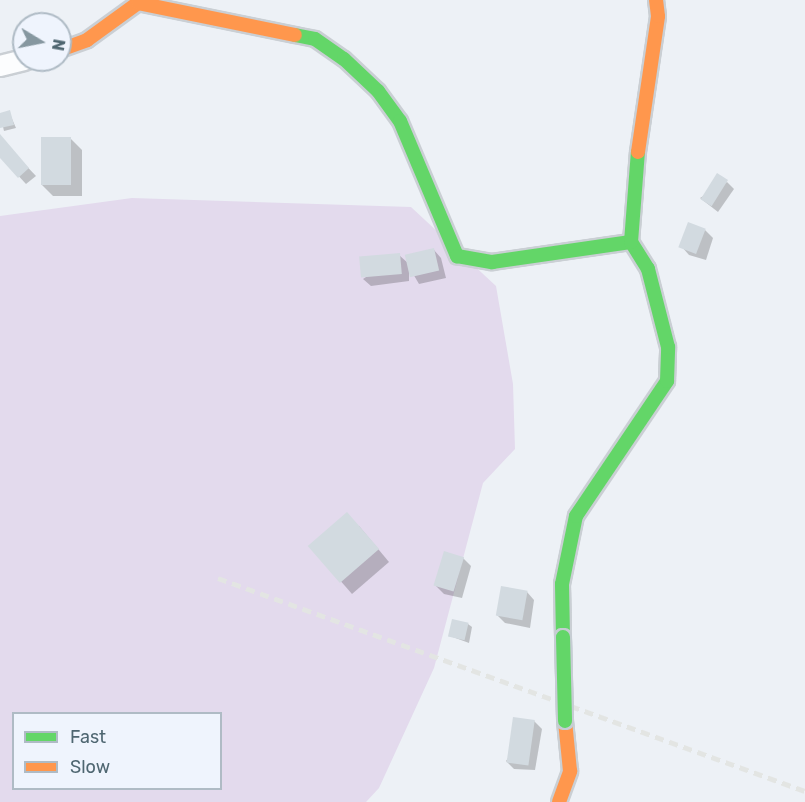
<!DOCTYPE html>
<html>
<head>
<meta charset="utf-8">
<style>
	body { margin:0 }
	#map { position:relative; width:805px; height:802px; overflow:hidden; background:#edf1f6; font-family:Rubik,sans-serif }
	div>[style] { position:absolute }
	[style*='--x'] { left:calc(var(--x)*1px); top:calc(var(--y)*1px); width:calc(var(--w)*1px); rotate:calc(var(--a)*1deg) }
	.green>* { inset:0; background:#e3daed }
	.shadow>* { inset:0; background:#0003 }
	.building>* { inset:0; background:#d2dae0; transform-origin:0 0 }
	.roads { filter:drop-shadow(2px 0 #cacfd4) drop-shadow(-2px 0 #cacfd4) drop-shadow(0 2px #cacfd4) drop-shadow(0 -2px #cacfd4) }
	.street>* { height:20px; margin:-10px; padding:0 10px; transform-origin:10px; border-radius:10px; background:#fcfdfe }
	.fast>* { height:14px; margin:-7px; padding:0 7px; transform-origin:7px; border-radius:7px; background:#63d668 }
	.slow>* { height:14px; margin:-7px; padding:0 7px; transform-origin:7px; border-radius:7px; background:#ff974d }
	.rail>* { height:4.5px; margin-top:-2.25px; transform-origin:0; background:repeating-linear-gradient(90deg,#e3e5e3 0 9px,transparent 0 15px) }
	.bridges { filter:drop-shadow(2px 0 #c6cdd3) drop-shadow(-2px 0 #c6cdd3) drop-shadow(0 2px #c6cdd3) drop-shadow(0 -2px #c6cdd3) }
	.fast-bridge>* { height:14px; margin:-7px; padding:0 7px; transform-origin:7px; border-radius:7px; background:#63d668 }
	span { translate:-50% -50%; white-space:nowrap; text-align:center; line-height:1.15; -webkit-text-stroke:5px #eff4fd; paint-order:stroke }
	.legend { position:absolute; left:12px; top:712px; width:210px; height:78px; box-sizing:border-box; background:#eff4fd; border:2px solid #afbbc5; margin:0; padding:8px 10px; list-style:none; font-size:18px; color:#4f6671 }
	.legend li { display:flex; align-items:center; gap:12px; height:30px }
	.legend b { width:30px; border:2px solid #afbbc5 }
	.north { position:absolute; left:12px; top:12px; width:60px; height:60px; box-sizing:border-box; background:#eff4fd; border:2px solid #afbbc5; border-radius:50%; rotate:100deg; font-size:16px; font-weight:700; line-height:24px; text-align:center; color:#4f6671 }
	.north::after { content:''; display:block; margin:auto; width:21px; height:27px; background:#8697a0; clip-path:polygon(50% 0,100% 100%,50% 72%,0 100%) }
</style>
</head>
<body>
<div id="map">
	<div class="green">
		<i style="clip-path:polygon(evenodd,132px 198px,411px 207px,496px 286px,513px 384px,515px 449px,483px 483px,434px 668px,379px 788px,366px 802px,0 802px,0 216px,132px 198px,14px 714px,220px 714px,220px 788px,14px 788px,14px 714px)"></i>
	</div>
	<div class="shadow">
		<i style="clip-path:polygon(9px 112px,16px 128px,4px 131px,0 114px)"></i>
		<i style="clip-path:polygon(0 138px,36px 176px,26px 184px,0 156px)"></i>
		<i style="clip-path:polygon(71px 139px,82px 150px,82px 196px,53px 196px,42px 185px)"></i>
		<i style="clip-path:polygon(727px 182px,734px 189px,718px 212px,700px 198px)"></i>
		<i style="clip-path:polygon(705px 230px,713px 238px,706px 260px,689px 255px,682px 247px)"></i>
		<i style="clip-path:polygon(434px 250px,441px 258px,446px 278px,419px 284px,409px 267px,409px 281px,371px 286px,363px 279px,399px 255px,409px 264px)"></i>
		<i style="clip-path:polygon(359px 526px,389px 562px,352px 594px,310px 546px)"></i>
		<i style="clip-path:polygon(463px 558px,471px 566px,462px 598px,444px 594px,436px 586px)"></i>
		<i style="clip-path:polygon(527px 592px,534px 600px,530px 628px,505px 623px,497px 615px)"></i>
		<i style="clip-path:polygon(468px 624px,472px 627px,469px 643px,450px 636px)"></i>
		<i style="clip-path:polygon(534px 721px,542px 729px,535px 770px,514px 769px,506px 761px)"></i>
	</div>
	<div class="building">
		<i style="clip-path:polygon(10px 110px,14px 125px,0 128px,0 113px)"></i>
		<i style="clip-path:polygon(0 134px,29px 168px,18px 178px,0 158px)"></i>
		<i style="left:41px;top:137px;width:30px;height:48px"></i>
		<i style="left:717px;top:173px;width:13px;height:31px;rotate:32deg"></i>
		<i style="left:688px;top:222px;width:19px;height:27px;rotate:21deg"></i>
		<i style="left:434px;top:248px;width:23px;height:30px;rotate:77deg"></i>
		<i style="left:400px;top:253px;width:21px;height:41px;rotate:85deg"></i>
		<i style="left:347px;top:512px;width:49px;height:52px;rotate:49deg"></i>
		<i style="left:444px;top:551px;width:21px;height:36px;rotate:17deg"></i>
		<i style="left:501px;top:586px;width:27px;height:30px;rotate:10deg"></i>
		<i style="left:452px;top:619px;width:17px;height:18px;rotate:13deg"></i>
		<i style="left:513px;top:717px;width:22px;height:46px;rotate:8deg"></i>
	</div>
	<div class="roads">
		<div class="street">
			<i style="--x:0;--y:66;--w:25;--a:-14"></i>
		</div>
		<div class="fast">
			<i style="--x:295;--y:35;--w:20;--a:11"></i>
			<i style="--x:315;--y:39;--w:35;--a:35"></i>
			<i style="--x:344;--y:59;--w:47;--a:43.3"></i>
			<i style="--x:378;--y:91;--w:37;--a:54"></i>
			<i style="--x:400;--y:121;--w:147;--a:67.1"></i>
			<i style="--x:457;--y:256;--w:36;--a:10"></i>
			<i style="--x:492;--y:262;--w:140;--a:-8.2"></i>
			<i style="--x:563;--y:637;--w:53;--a:-91.1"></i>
			<i style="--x:562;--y:584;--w:69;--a:-78.4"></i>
			<i style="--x:576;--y:516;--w:163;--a:-56"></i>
			<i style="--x:667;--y:381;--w:34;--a:-88"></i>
			<i style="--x:668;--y:347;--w:81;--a:-104.4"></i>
			<i style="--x:648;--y:269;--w:32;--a:-122"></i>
			<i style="--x:631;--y:242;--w:90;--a:-85.6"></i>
		</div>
		<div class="slow">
			<i style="--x:60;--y:50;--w:29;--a:-20"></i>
			<i style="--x:87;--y:40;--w:63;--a:-36"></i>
			<i style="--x:138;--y:3;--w:160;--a:11.5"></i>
			<i style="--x:638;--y:152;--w:137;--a:-81.6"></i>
			<i style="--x:658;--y:16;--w:16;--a:-97"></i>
			<i style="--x:559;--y:802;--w:33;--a:-70"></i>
			<i style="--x:570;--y:771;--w:50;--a:-95.7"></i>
		</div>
	</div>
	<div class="rail">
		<i style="--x:218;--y:578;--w:624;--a:19.94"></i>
	</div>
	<div class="bridges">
		<div class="fast-bridge">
			<i style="--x:563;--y:637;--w:84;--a:88.6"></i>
		</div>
	</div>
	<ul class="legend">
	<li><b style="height:8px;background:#63d668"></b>Fast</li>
	<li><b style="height:8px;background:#ff974d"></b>Slow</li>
	</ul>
	<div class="north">N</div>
</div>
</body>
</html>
